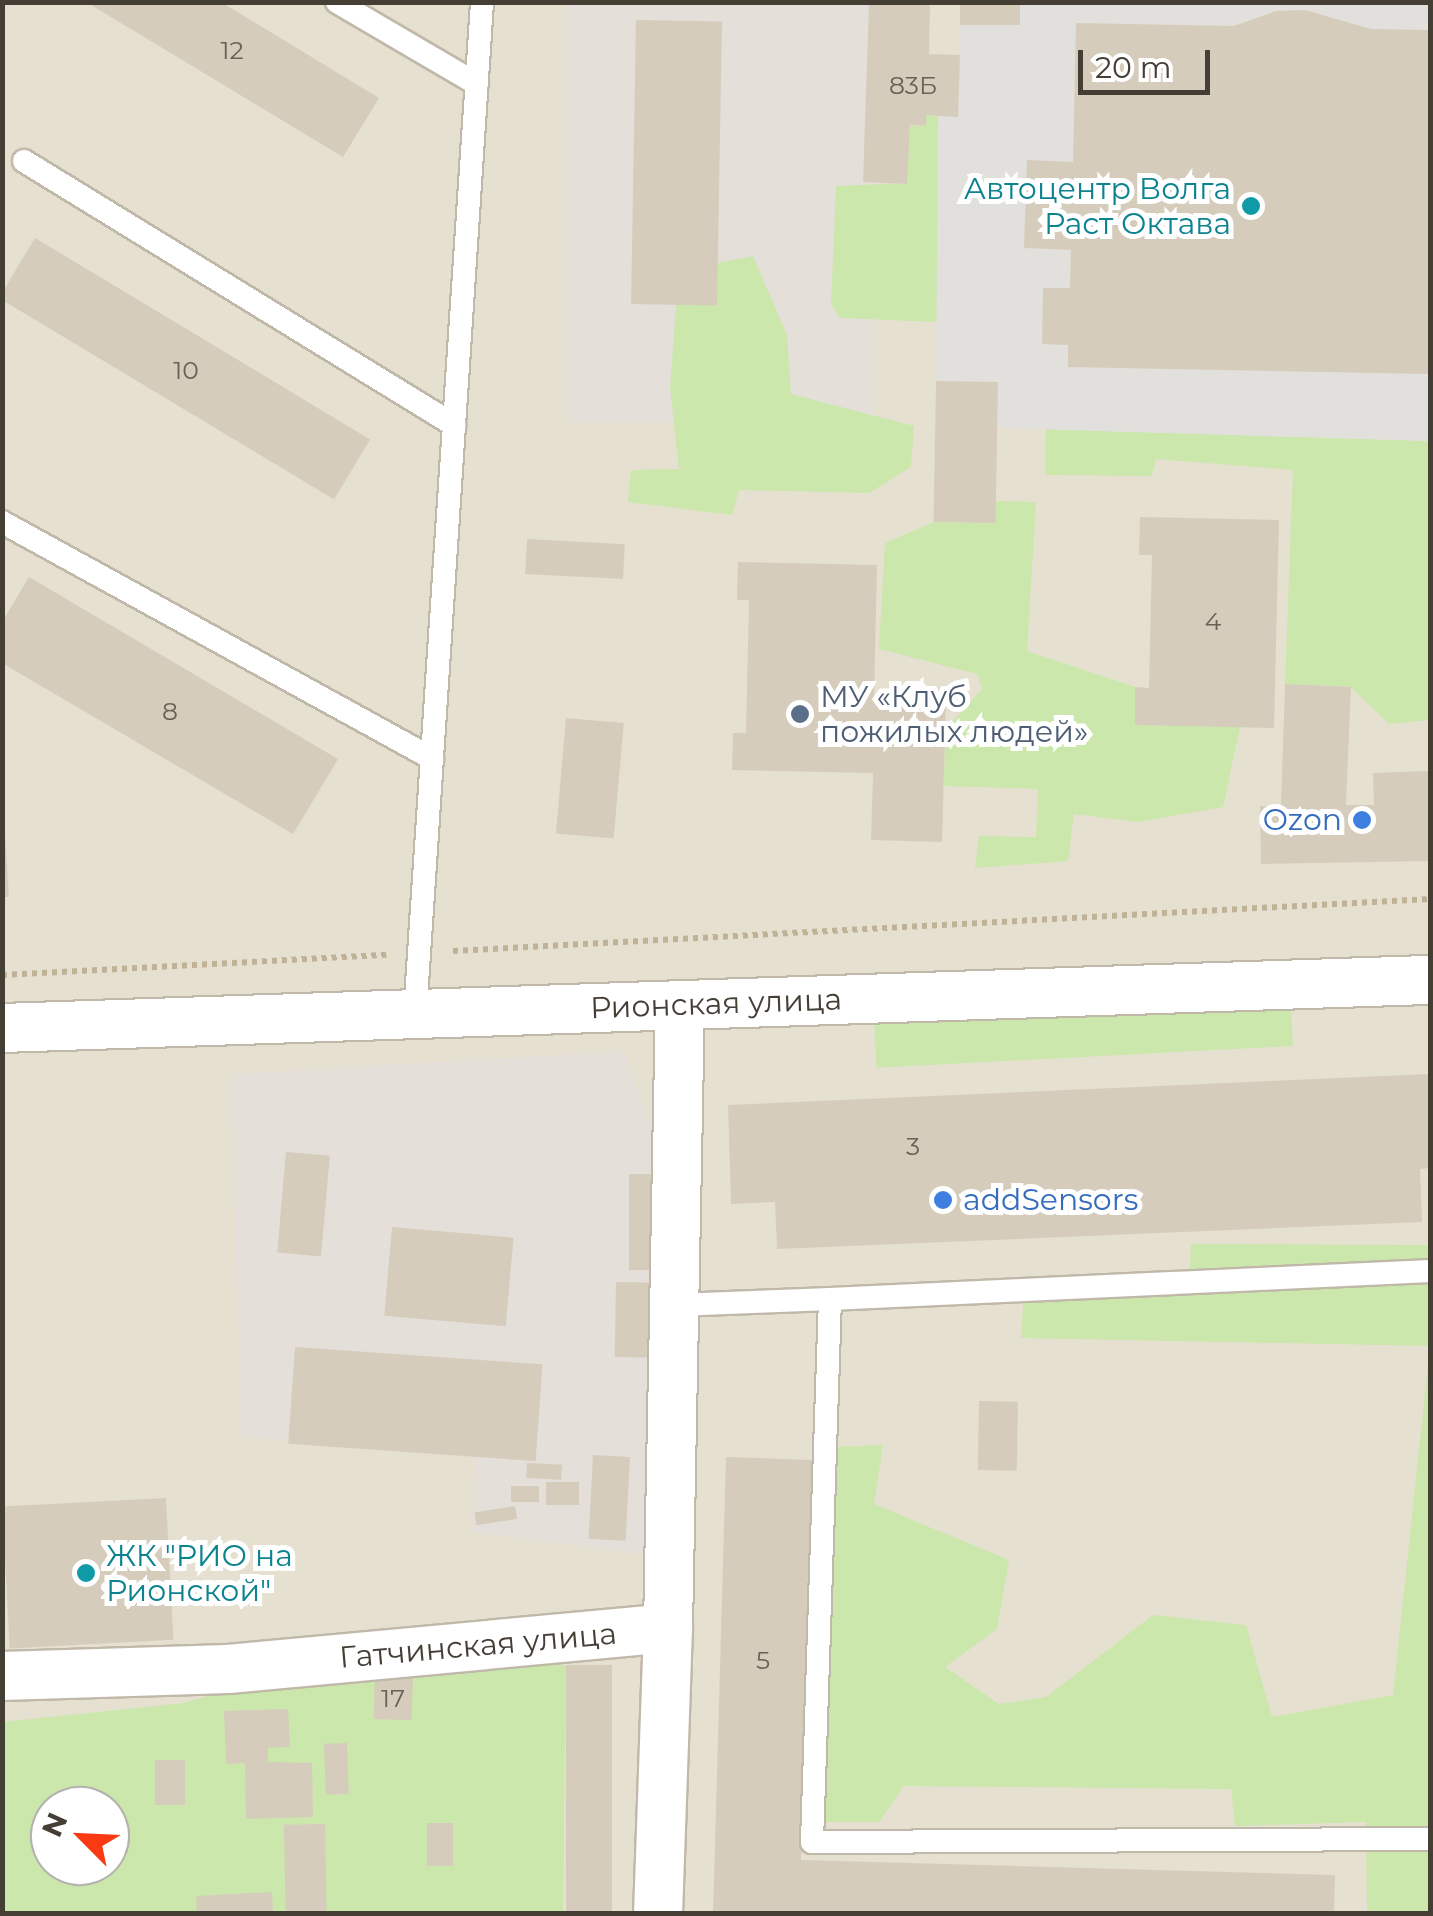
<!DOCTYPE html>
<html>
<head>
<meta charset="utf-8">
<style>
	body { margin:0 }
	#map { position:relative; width:1433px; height:1916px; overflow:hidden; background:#f2eee3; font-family:Montserrat,sans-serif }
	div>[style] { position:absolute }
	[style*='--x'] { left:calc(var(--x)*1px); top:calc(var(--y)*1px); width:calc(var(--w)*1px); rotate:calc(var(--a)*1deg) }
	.residential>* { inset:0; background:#e6e0d1 }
	.industrial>* { inset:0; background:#e4dfd9; transform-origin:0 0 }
	.green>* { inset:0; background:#cbe7ac; transform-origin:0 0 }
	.parking>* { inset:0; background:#e2e0dc }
	.building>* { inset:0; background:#d6ccbc; transform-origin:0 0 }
	.path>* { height:6px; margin-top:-3px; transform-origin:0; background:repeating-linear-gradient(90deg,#bfb297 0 5px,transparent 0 10px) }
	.roads { filter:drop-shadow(2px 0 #c0b8a9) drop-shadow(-2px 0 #c0b8a9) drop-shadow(0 2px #c0b8a9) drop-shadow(0 -2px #c0b8a9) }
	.lane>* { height:22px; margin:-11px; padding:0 11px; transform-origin:11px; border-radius:11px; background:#fff }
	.street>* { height:48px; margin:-24px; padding:0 24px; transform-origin:24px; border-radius:24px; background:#fff }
	.dots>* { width:28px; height:28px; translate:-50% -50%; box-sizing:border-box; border:5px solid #fff; border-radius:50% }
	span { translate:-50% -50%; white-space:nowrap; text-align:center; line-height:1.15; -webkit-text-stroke:10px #fff; paint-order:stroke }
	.number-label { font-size:25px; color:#686256 }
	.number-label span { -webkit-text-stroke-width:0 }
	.culture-label { font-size:30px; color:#0d838f }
	.right { translate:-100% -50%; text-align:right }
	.left { translate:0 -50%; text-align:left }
	.service-label { font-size:30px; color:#4e5e75 }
	.shop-label { font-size:30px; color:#366cbe }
	.street-label { font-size:30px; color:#443e34 }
	.frame { position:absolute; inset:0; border:5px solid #443e34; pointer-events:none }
	.north { position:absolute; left:30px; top:1786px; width:100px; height:100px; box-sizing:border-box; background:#fff; border:2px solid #b4b2ae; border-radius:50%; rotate:294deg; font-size:28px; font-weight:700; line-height:40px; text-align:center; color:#443e34 }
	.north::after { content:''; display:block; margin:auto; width:35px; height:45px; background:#fa3a12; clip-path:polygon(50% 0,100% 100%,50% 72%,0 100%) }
	.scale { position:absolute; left:1078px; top:50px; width:132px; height:45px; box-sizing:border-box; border:5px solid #443e34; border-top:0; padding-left:12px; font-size:30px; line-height:35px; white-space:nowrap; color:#443e34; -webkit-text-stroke:8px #fff; paint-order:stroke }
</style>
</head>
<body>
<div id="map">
	<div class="residential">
		<i style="clip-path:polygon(evenodd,3px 3px,1430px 3px,1430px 1913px,3px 1914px,3px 3px,50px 1806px,110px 1806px,110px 1866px,50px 1866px,50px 1806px)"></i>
	</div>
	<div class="industrial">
		<i style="left:567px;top:3px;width:306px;height:420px"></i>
		<i style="clip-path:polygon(624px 1051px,658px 1149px,655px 1556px,471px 1532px,476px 1457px,241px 1437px,231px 1074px)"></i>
	</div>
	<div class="green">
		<i style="clip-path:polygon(926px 115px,938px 116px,937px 322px,840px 318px,831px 305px,836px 186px,907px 183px,910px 126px,925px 126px)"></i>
		<i style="clip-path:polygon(753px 256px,787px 335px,791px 394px,914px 426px,911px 467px,869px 493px,739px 490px,732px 515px,628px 502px,631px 470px,679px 469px,670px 388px,676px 306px,693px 268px)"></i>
		<i style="clip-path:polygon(1046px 429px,1430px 441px,1430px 720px,1389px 724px,1351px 687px,1285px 684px,1293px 470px,1156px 459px,1152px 476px,1045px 475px)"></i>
		<i style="clip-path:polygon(996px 501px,1036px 502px,1027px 651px,1135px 687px,1135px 725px,1240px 727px,1223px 807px,1138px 822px,1074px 814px,1068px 861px,975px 868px,979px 836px,1036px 837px,1038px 789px,944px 786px,945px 730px,982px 689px,977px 674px,879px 649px,885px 543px,934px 522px,995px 523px)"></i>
		<i style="left:1290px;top:989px;width:57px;height:417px;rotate:87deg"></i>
		<i style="clip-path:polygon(1191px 1244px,1430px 1245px,1430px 1913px,1367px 1913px,1366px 1822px,1235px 1826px,1231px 1789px,904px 1786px,879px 1822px,818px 1822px,834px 1447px,883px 1445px,874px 1504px,1009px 1560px,997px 1629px,945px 1667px,999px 1704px,1046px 1697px,1153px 1615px,1246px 1625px,1272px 1717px,1393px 1695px,1430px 1346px,1021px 1338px,1024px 1292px,1189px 1290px)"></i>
		<i style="clip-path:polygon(evenodd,566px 1665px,563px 1913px,3px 1913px,2px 1722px,184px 1703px,303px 1668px,566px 1665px,50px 1806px,110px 1806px,110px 1866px,50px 1866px,50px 1806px)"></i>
	</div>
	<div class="parking">
		<i style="clip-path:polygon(1020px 2px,1430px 3px,1430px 30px,1371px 29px,1305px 10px,1276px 11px,1234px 26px,1076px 23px,1073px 162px,1027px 161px,1024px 248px,1071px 250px,1069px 288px,1043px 289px,1042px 344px,1069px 345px,1068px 367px,1430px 374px,1430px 441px,998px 428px,997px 382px,936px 381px,938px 116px,958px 116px,959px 25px,1020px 25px)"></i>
	</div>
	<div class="building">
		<i style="clip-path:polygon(86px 2px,221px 2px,379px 98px,343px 157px)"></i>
		<i style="left:960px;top:2px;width:60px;height:23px"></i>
		<i style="clip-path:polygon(869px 3px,930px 5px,929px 54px,960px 55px,958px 117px,926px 115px,926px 126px,910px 125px,907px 184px,863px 182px)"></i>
		<i style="clip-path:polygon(1305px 10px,1371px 29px,1430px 30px,1430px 374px,1068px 367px,1068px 345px,1042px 344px,1043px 288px,1070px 288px,1071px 250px,1024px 248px,1027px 160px,1073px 162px,1076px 23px,1234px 26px,1276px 11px)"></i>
		<i style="left:636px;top:20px;width:86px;height:284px;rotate:1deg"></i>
		<i style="left:35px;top:238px;width:391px;height:70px;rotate:31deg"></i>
		<i style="left:936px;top:381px;width:62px;height:141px;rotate:1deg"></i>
		<i style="clip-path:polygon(1140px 517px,1279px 520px,1274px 728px,1135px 725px,1135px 687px,1149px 688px,1152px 555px,1139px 555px)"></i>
		<i style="left:527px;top:539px;width:98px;height:35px;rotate:3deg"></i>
		<i style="clip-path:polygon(738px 562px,877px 565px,874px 698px,946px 700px,942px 842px,871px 840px,873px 773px,732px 770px,733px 733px,746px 733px,749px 600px,737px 600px)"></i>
		<i style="clip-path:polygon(29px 577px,338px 759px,293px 834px,2px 663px,2px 622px)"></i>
		<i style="clip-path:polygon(1285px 684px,1351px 687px,1346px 805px,1374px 805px,1373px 773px,1430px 771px,1430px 861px,1261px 864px,1260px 806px,1281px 806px)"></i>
		<i style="left:566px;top:718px;width:58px;height:116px;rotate:5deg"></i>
		<i style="clip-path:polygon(5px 833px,9px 897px,2px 897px,2px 834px)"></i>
		<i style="clip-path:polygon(1430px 1074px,1430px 1168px,1420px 1169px,1422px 1222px,777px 1249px,775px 1202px,731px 1204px,728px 1105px)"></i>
		<i style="left:286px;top:1152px;width:44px;height:101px;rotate:5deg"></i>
		<i style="left:629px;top:1174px;width:29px;height:96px"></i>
		<i style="left:392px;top:1227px;width:122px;height:89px;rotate:5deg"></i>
		<i style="left:616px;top:1282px;width:43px;height:75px;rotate:1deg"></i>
		<i style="left:295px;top:1347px;width:248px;height:97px;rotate:4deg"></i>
		<i style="left:979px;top:1401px;width:39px;height:69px;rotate:1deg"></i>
		<i style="left:593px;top:1455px;width:37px;height:84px;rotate:3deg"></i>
		<i style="clip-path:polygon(726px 1457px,813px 1460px,801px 1860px,1335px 1875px,1334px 1914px,713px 1914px)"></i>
		<i style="left:527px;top:1463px;width:35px;height:15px;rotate:3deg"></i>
		<i style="left:546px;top:1482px;width:33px;height:23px"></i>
		<i style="left:511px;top:1486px;width:28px;height:16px"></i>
		<i style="left:166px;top:1498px;width:142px;height:164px;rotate:87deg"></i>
		<i style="left:515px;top:1506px;width:13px;height:41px;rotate:81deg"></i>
		<i style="left:566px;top:1665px;width:46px;height:249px"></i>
		<i style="left:375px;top:1677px;width:38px;height:42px;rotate:2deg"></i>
		<i style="clip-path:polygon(288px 1709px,290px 1747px,268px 1748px,268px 1762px,312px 1763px,313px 1817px,246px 1819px,245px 1763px,226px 1764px,224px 1711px)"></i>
		<i style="left:347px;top:1743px;width:51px;height:23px;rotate:88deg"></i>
		<i style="left:155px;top:1760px;width:30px;height:45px"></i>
		<i style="left:427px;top:1823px;width:26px;height:43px"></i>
		<i style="left:325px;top:1824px;width:90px;height:41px;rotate:89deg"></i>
		<i style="left:272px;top:1892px;width:22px;height:76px;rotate:87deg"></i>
	</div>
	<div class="path">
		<i style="--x:453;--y:951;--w:978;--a:-3.05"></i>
		<i style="--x:2;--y:975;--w:385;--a:-3"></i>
	</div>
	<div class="roads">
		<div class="lane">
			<i style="--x:337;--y:2;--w:162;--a:30.4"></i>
			<i style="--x:24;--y:161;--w:505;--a:31.55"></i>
			<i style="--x:2;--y:522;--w:491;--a:28.8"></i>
			<i style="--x:415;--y:1014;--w:1014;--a:-86.21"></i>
			<i style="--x:830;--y:1299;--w:601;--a:-2.67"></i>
			<i style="--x:676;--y:1305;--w:154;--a:-2.2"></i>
			<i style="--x:830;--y:1299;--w:543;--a:91.9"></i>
			<i style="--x:812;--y:1842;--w:618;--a:-0.28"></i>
		</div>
		<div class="street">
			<i style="--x:2;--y:1028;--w:1429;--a:-1.93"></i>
			<i style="--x:668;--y:1628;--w:623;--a:-88.9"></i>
			<i style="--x:2;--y:1676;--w:226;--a:-1.8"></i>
			<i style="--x:228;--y:1669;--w:442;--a:-5.3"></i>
			<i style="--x:668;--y:1628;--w:286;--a:92"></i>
		</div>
	</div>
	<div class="dots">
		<i style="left:1251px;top:206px;background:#0f9aa8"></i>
		<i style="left:800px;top:714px;background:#5c6f8a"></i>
		<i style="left:1362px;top:820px;background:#3f7fe0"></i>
		<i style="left:943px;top:1200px;background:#3f7fe0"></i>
		<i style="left:86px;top:1573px;background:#0f9aa8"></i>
	</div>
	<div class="number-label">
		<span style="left:232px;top:50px">12</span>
		<span style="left:913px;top:85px">83Б</span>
		<span style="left:186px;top:370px">10</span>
		<span style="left:1213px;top:621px">4</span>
		<span style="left:170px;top:711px">8</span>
		<span style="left:913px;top:1146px">3</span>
		<span style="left:763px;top:1660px">5</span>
		<span style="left:393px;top:1698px">17</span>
	</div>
	<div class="culture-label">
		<span class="right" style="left:1231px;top:206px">Автоцентр Волга<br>Раст Октава</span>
		<span class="left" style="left:106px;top:1573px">ЖК "РИО на<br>Рионской"</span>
	</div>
	<div class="service-label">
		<span class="left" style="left:820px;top:714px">МУ «Клуб<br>пожилых людей»</span>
	</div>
	<div class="shop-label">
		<span class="right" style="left:1342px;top:820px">Ozon</span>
		<span class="left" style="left:963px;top:1200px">addSensors</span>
	</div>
	<div class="street-label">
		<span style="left:716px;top:1004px;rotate:-2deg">Рионская улица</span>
		<span style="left:478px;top:1646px;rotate:-5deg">Гатчинская улица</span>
	</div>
	<div class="frame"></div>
	<div class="north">N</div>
	<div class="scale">20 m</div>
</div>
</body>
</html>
